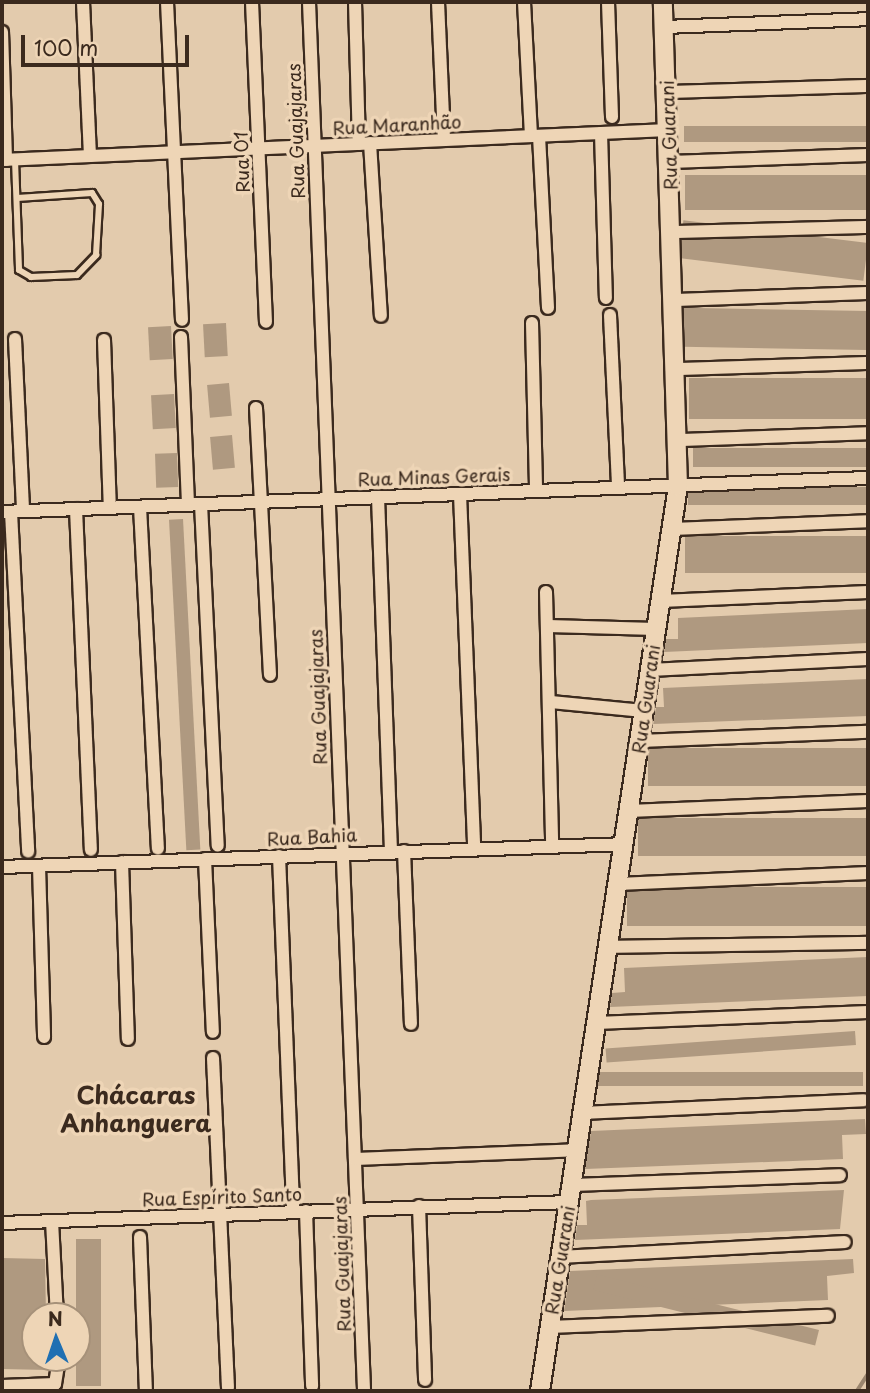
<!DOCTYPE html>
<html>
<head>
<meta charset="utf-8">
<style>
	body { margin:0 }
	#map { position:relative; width:870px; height:1393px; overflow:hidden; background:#e3cbad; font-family:"Playpen Sans",sans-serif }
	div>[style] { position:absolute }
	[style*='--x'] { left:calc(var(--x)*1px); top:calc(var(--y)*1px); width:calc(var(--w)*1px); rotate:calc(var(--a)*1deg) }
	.stream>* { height:3.5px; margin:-1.75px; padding:0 1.75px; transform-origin:1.75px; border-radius:1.75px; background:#9a856e }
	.building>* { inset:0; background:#af9980; transform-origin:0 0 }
	.roads { filter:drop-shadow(2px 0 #3b2a1e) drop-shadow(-2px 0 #3b2a1e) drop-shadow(0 2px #3b2a1e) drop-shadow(0 -2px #3b2a1e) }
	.lane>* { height:6px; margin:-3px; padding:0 3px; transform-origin:3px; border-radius:3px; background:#eed5b6 }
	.street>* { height:12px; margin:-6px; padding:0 6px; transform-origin:6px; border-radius:6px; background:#eed5b6 }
	.secondary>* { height:18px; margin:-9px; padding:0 9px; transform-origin:9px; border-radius:9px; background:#eed5b6 }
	span { translate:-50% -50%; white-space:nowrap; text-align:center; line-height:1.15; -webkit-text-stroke:7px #eed5b6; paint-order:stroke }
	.street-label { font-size:18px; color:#3b2a1e }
	.district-label { font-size:24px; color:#3b2a1e; font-weight:700 }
	.frame { position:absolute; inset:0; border:4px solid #3b2a1e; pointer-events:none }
	.north { position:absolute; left:21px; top:1302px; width:70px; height:70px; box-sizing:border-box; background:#eed5b6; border:2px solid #a69179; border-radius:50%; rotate:358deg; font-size:19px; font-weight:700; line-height:28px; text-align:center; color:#3b2a1e }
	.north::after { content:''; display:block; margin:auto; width:24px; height:32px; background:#1f6fb2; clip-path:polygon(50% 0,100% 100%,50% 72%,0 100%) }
	.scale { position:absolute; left:21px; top:35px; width:168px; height:32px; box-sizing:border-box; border:4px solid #3b2a1e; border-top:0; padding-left:9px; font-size:21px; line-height:24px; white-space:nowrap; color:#3b2a1e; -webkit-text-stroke:5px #eed5b6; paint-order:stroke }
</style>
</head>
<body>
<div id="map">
	<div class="stream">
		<i style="--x:857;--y:1391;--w:20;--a:-57"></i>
	</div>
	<div class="building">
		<i style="left:868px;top:126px;width:16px;height:184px;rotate:90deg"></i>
		<i style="left:868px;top:175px;width:35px;height:183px;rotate:90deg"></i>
		<i style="left:868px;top:243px;width:38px;height:186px;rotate:97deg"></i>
		<i style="left:868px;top:311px;width:39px;height:184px;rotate:91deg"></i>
		<i style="left:226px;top:323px;width:33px;height:23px;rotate:87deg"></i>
		<i style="left:171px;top:326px;width:33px;height:23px;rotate:87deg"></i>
		<i style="left:868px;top:378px;width:41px;height:179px;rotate:90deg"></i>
		<i style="left:229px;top:383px;width:33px;height:22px;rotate:85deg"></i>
		<i style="left:174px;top:394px;width:34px;height:23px;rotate:87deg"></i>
		<i style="left:232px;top:435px;width:33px;height:22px;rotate:85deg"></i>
		<i style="left:868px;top:448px;width:19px;height:175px;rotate:90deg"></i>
		<i style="left:177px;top:453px;width:34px;height:22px;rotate:88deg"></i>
		<i style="left:868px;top:487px;width:18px;height:180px;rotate:90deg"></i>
		<i style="left:183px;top:519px;width:331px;height:14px;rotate:87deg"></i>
		<i style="left:868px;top:536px;width:37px;height:183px;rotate:90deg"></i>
		<i style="clip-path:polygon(868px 609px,868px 643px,664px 652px,666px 639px,678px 639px,678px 618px)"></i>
		<i style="clip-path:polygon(868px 679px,868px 716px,653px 724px,656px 707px,664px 707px,663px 688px)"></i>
		<i style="left:868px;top:748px;width:38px;height:220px;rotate:90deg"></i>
		<i style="left:868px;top:818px;width:38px;height:230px;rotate:90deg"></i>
		<i style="left:868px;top:887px;width:39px;height:241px;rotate:90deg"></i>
		<i style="clip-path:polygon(868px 957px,868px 996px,610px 1007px,612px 993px,625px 992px,624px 968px)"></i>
		<i style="left:855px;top:1031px;width:14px;height:250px;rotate:86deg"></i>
		<i style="left:863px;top:1072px;width:14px;height:265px;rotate:90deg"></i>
		<i style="clip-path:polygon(865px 1119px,866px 1134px,842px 1135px,843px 1159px,585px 1169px,591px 1131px)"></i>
		<i style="clip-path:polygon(844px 1190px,840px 1229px,575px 1240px,577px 1225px,587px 1225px,586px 1201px,591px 1200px)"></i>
		<i style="left:76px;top:1239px;width:25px;height:147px"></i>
		<i style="clip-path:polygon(2px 1258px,45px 1259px,46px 1316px,35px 1316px,35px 1358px,49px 1358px,48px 1370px,2px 1369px)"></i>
		<i style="clip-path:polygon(853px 1259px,854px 1273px,827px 1276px,828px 1300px,564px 1311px,570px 1271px)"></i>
		<i style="left:819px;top:1330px;width:16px;height:229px;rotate:104deg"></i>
	</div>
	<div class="roads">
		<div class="lane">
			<i style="--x:15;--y:160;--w:110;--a:87.9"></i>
			<i style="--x:19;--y:270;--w:14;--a:30"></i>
			<i style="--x:31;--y:277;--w:46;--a:-2.5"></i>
			<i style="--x:77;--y:275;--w:28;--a:-46"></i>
			<i style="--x:96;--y:255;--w:51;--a:-86.6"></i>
			<i style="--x:99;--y:204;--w:13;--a:-122"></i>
			<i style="--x:92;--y:193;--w:75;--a:176.2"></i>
		</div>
		<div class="street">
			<i style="--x:83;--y:2;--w:154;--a:87.4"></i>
			<i style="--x:167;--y:2;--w:318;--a:87.3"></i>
			<i style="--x:252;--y:2;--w:320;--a:87.5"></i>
			<i style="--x:309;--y:2;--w:1390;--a:87.73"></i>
			<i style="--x:355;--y:2;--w:142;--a:88.4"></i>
			<i style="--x:438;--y:2;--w:138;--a:87.5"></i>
			<i style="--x:524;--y:2;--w:134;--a:87"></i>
			<i style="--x:608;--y:2;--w:115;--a:88"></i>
			<i style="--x:664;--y:27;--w:204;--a:-2.2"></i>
			<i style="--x:2;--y:32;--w:128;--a:88.2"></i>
			<i style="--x:667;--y:92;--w:201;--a:-1.7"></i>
			<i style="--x:601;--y:133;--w:165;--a:88.3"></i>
			<i style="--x:539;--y:136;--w:172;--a:87"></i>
			<i style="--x:370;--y:143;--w:173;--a:86.4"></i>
			<i style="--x:2;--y:160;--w:667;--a:-2.58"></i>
			<i style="--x:670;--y:162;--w:198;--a:-2"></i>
			<i style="--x:673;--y:232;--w:195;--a:-1.5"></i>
			<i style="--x:675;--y:300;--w:193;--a:-2.1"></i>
			<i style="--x:610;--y:315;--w:172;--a:87.3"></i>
			<i style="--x:532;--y:323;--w:168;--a:88.6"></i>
			<i style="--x:181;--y:337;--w:168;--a:87.6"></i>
			<i style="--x:15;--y:339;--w:172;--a:87.3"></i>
			<i style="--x:104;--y:340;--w:168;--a:88"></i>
			<i style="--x:678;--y:369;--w:190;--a:-1.8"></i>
			<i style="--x:256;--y:408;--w:267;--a:87"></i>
			<i style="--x:681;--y:440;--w:187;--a:-2.1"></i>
			<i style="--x:460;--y:494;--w:353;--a:87.7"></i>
			<i style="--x:378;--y:497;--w:354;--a:87.9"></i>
			<i style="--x:201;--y:504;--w:342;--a:87.2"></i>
			<i style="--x:140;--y:507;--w:342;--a:87"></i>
			<i style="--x:76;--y:509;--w:341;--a:87.5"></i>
			<i style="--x:2;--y:512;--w:867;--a:-2.25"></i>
			<i style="--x:11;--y:512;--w:340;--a:87.1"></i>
			<i style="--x:672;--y:529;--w:196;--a:-2.3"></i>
			<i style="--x:546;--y:592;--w:253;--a:88.6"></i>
			<i style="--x:661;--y:601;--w:207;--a:-2.5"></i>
			<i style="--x:548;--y:626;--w:108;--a:1.6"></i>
			<i style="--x:650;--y:670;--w:218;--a:-2.9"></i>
			<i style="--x:551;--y:702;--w:93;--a:5.5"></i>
			<i style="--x:640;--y:741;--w:228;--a:-2.3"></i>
			<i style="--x:629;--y:811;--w:239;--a:-2.4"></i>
			<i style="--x:404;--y:851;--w:173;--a:87.7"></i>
			<i style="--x:279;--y:856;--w:355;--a:87.7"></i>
			<i style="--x:205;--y:859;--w:173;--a:87.4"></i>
			<i style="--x:122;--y:862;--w:177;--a:88.1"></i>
			<i style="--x:39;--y:866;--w:171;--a:88.3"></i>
			<i style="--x:2;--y:867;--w:623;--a:-2.11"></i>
			<i style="--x:618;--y:884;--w:250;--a:-2.5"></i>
			<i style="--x:608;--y:947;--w:260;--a:-0.9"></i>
			<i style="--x:596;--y:1023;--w:272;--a:-2.3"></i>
			<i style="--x:213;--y:1058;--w:330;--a:87.4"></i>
			<i style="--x:582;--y:1113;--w:282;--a:-2.6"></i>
			<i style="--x:355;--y:1159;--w:221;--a:-2.3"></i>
			<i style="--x:572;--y:1185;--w:268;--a:-2.1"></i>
			<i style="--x:419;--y:1206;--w:174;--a:88"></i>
			<i style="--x:306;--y:1211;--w:175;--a:88"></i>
			<i style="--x:52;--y:1221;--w:95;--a:87"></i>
			<i style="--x:2;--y:1223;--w:567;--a:-2.12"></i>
			<i style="--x:140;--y:1237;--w:154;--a:87.8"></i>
			<i style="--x:560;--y:1257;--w:285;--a:-3"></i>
			<i style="--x:549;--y:1327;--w:279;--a:-2.3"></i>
			<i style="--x:2;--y:1386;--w:53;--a:-2.2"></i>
			<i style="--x:55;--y:1384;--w:26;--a:-81"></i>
		</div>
		<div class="secondary">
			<i style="--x:540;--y:1391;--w:915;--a:-81.33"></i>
			<i style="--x:678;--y:486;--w:484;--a:-91.8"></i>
		</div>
	</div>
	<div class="street-label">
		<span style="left:397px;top:125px;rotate:-3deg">Rua Maranhão</span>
		<span style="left:296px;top:131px;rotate:-92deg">Rua Guajajaras</span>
		<span style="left:669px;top:135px;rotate:-92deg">Rua Guarani</span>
		<span style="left:242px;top:162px;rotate:-92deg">Rua 01</span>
		<span style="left:434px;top:477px;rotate:-2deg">Rua Minas Gerais</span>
		<span style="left:318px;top:697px;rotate:-92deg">Rua Guajajaras</span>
		<span style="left:646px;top:699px;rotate:-82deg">Rua Guarani</span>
		<span style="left:312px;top:837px;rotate:-3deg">Rua Bahia</span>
		<span style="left:222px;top:1197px;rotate:-2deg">Rua Espírito Santo</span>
		<span style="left:560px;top:1260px;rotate:-81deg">Rua Guarani</span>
		<span style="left:342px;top:1264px;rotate:-92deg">Rua Guajajaras</span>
	</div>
	<div class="district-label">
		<span style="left:136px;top:1109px">Chácaras<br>Anhanguera</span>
	</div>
	<div class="frame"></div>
	<div class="north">N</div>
	<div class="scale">100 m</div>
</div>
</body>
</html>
